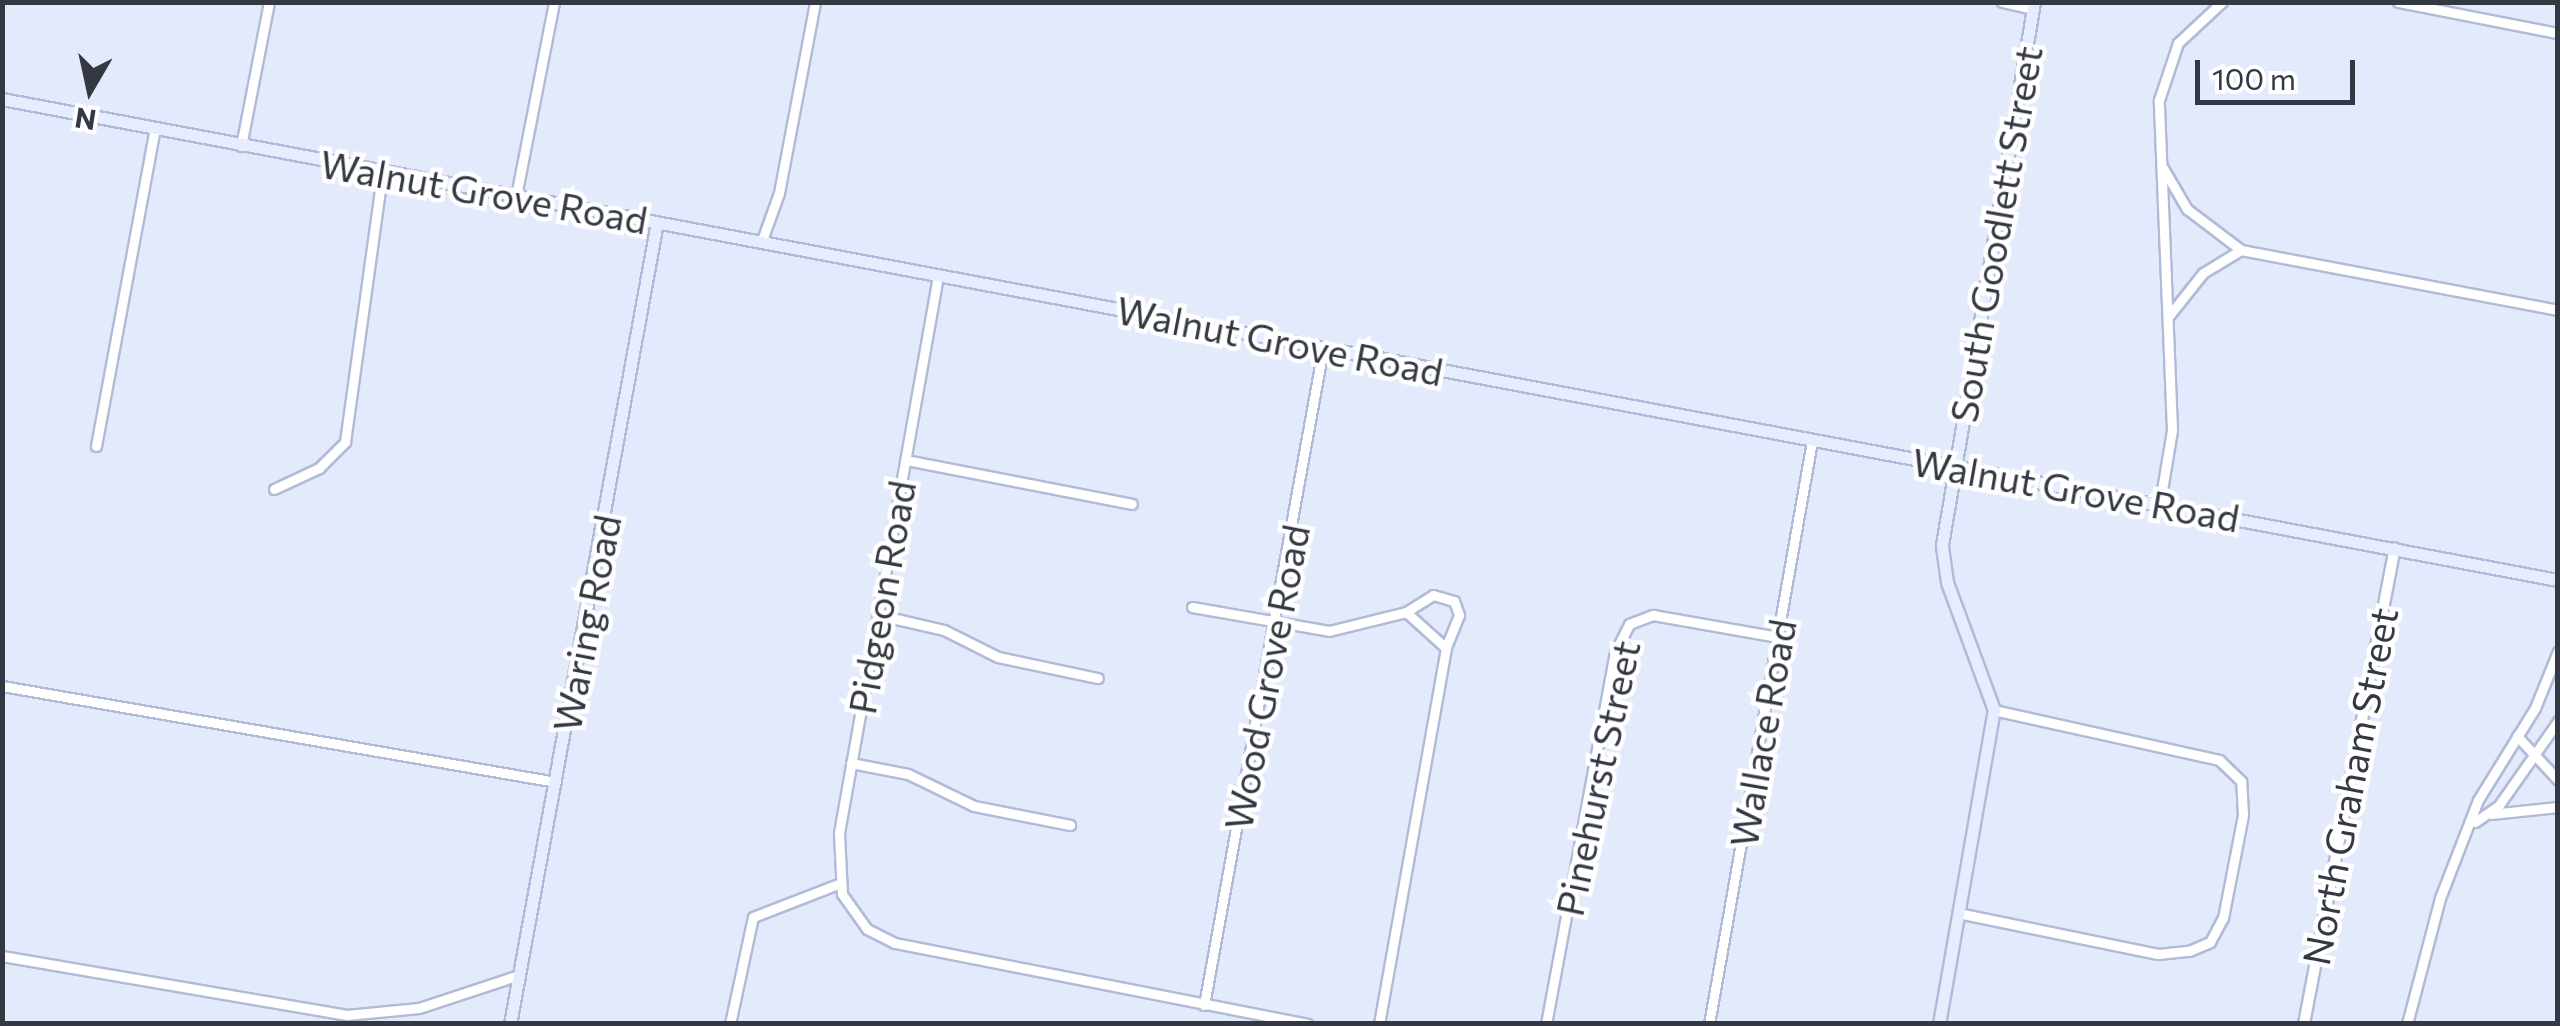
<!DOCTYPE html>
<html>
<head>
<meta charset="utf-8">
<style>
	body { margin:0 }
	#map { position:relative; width:2560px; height:1026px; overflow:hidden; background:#e2eafb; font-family:Commissioner,sans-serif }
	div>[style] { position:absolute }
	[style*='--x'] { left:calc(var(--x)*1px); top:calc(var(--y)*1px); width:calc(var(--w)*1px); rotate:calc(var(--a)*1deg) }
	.roads { filter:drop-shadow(2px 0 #b0bcd7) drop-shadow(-2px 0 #b0bcd7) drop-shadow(0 2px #b0bcd7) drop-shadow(0 -2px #b0bcd7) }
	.minor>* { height:9px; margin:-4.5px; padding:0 4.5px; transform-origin:4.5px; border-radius:4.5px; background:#fff }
	.tertiary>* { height:10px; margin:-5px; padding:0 5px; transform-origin:5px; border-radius:5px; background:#fff }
	.secondary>* { height:11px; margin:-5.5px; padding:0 5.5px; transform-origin:5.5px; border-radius:5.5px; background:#e6edfe }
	span { translate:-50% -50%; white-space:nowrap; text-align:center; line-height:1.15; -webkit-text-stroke:9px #fff; paint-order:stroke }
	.street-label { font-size:38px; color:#333843 }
	.frame { position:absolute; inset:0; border:5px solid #333843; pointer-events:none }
	.north { position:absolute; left:40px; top:40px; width:100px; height:100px; -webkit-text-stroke:8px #fff; paint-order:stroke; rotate:189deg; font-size:28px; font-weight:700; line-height:40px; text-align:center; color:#333843 }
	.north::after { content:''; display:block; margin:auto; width:35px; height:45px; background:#333843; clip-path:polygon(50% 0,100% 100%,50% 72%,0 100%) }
	.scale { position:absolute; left:2195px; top:60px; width:160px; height:45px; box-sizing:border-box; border:5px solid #333843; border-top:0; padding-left:12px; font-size:30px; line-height:35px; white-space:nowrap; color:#333843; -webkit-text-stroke:8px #fff; paint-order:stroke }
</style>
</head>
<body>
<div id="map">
	<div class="roads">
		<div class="minor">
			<i style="--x:2002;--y:2;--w:32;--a:13"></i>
			<i style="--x:2398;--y:2;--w:163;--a:11"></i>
			<i style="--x:241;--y:146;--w:147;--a:-79"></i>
			<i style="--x:2163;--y:168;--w:48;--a:59.7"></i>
			<i style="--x:2187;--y:209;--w:68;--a:37.2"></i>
			<i style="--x:2241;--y:250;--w:323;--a:10.7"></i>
			<i style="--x:516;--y:196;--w:198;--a:-78.9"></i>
			<i style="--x:761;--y:243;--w:53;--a:-70.2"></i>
			<i style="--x:779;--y:193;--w:194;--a:-79.3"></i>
			<i style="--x:938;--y:276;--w:566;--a:100.08"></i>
			<i style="--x:839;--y:833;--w:61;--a:87.2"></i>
			<i style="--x:842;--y:894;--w:43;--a:54.5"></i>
			<i style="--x:867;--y:929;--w:31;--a:27"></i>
			<i style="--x:895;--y:943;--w:420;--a:11.1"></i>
			<i style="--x:2168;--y:317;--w:56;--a:-51.5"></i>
			<i style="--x:2203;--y:273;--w:44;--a:-31.2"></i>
			<i style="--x:96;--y:446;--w:323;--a:-79.5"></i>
			<i style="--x:906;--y:460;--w:230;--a:11"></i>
			<i style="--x:274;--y:489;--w:50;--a:-25"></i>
			<i style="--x:319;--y:468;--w:37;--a:-45"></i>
			<i style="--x:345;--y:442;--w:271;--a:-82.1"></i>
			<i style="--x:2160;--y:502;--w:73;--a:-80.5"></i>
			<i style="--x:2172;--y:430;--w:330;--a:-92.3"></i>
			<i style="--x:2159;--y:100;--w:60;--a:-71.6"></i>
			<i style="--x:2178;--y:43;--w:60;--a:-43"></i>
			<i style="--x:1192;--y:607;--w:139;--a:9.9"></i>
			<i style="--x:1329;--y:631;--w:79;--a:-13.9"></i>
			<i style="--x:1406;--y:612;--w:54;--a:42"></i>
			<i style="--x:1446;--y:648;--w:382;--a:100.1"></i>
			<i style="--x:1406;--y:612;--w:32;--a:-32"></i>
			<i style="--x:1433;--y:595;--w:22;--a:16"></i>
			<i style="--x:1454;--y:601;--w:15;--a:70"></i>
			<i style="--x:1459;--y:615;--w:35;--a:112"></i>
			<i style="--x:879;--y:615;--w:67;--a:13"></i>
			<i style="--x:944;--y:630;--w:60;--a:26.6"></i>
			<i style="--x:998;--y:657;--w:102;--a:11.9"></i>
			<i style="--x:2;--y:686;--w:562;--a:9.83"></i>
			<i style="--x:2517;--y:736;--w:60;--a:47"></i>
			<i style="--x:851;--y:763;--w:58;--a:10.9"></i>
			<i style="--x:908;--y:774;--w:73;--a:25.9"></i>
			<i style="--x:974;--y:806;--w:98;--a:11.2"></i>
			<i style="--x:2491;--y:814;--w:67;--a:-6"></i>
			<i style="--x:2475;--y:822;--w:29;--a:-35"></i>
			<i style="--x:2499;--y:805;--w:103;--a:-54.9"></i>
			<i style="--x:1958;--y:913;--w:204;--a:11.6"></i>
			<i style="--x:2158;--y:954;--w:31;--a:-6"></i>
			<i style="--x:2189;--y:951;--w:23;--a:-23"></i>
			<i style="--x:2210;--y:942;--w:27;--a:-62"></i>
			<i style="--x:2223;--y:918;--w:105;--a:-79"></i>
			<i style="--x:2243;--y:815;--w:34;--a:-93"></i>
			<i style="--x:2241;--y:781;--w:30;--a:-136"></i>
			<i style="--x:2219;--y:760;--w:230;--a:-167.5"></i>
			<i style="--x:2;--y:956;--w:350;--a:9.7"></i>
			<i style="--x:347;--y:1015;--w:72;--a:-5.6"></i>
			<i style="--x:419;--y:1008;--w:105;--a:-18.3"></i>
			<i style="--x:1204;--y:1005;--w:667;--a:-79.72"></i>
			<i style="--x:730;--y:1024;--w:109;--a:-77.9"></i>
			<i style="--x:753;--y:917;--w:91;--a:-21.2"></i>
			<i style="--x:1546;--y:1024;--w:378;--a:-79.5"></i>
			<i style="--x:1615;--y:652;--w:31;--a:-63"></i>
			<i style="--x:1629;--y:624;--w:26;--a:-21"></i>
			<i style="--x:1653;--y:615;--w:127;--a:10"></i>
			<i style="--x:1709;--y:1024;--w:592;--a:-79.98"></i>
			<i style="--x:2407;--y:1024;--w:130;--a:-75.3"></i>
			<i style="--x:2440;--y:898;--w:105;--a:-68.8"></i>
			<i style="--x:2478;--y:800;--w:108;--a:-58.2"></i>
			<i style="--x:2535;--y:708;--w:61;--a:-68"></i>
		</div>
		<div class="tertiary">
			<i style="--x:2304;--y:1024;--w:484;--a:-79.2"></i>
		</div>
		<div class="secondary">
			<i style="--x:2;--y:99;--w:2601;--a:10.66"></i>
			<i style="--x:510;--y:1024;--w:815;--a:-79.61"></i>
			<i style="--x:1939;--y:1024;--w:319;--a:-80.1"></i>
			<i style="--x:1994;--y:710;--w:136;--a:-110.2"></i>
			<i style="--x:1947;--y:582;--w:37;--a:-98"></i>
			<i style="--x:1942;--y:545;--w:551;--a:-80.38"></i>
		</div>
	</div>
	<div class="street-label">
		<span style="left:484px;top:191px;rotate:10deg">Walnut Grove Road</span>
		<span style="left:1995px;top:234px;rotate:-80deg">South Goodlett Street</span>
		<span style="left:1280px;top:340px;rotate:11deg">Walnut Grove Road</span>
		<span style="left:2076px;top:489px;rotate:10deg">Walnut Grove Road</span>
		<span style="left:881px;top:597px;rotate:-80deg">Pidgeon Road</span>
		<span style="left:586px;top:623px;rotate:-79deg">Waring Road</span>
		<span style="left:1266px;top:677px;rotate:-79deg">Wood Grove Road</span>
		<span style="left:1762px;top:733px;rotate:-80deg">Wallace Road</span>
		<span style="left:1597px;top:778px;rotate:-78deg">Pinehurst Street</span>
		<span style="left:2349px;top:786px;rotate:-79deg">North Graham Street</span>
	</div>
	<div class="frame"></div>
	<div class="north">N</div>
	<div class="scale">100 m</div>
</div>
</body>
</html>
